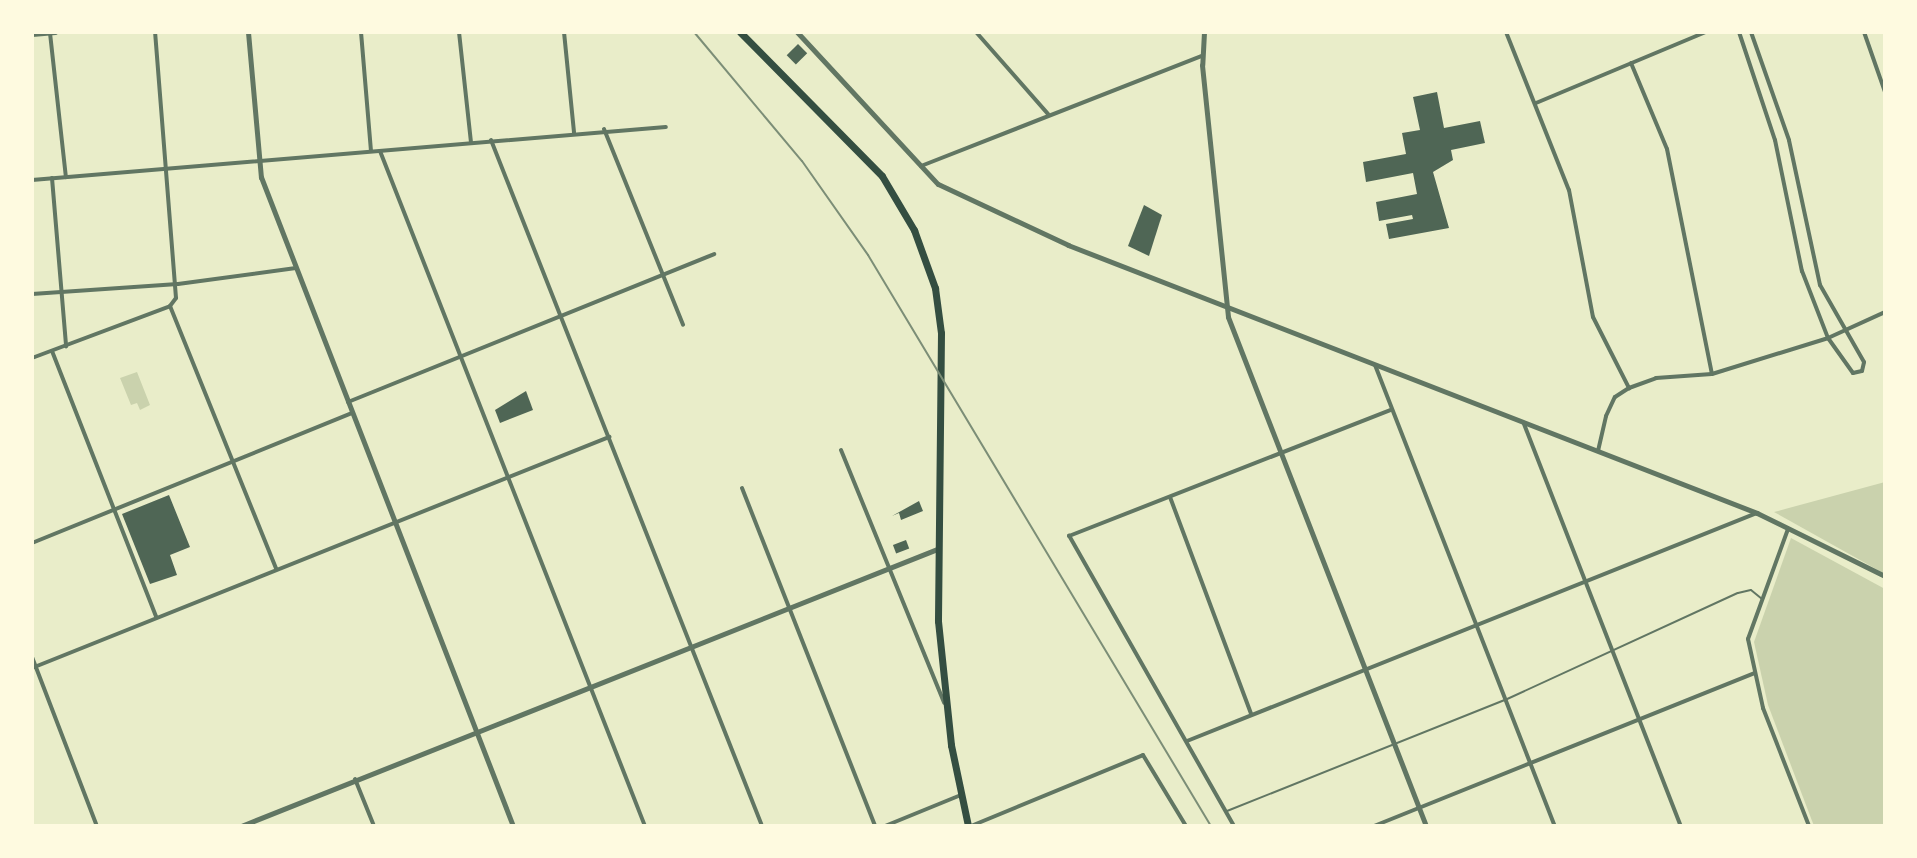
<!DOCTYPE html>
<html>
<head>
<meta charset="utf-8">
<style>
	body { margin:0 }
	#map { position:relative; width:1917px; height:858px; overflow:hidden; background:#e9edc9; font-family:"Alegreya Sans",sans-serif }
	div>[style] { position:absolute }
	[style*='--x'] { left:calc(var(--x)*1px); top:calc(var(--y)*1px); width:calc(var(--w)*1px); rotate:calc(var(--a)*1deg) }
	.green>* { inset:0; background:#cad2ad }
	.building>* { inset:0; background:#4f6655; transform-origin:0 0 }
	.service>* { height:2px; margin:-1px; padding:0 1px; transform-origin:1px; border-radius:1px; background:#617663 }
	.minor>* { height:4px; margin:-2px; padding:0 2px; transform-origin:2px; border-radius:2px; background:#617663 }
	.tertiary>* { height:5px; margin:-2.5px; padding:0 2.5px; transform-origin:2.5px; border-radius:2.5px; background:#617663 }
	.primary>* { height:7px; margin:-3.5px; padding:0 3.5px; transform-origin:3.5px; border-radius:3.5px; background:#344e41 }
	.rail>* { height:2px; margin:-1px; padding:0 1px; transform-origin:1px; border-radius:1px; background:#7c8e77 }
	span { translate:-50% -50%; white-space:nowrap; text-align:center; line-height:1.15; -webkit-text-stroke:7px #fefae0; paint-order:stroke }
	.frame { position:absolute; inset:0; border:34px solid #fefae0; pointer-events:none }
</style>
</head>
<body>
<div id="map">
	<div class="green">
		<i style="clip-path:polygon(137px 372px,150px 405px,140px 410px,137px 403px,131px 405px,120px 378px)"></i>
		<i style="clip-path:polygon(1885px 482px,1885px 574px,1774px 512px)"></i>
		<i style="clip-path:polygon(1791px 538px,1885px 589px,1885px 826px,1814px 826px,1768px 705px,1754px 642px)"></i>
	</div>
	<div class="building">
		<i style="left:798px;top:44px;width:13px;height:16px;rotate:45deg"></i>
		<i style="clip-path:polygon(1437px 92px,1444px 128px,1480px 121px,1485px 143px,1451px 150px,1453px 160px,1433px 172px,1449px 228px,1389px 239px,1386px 224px,1413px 219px,1412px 215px,1379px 221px,1376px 202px,1417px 194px,1413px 173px,1366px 182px,1363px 162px,1406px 154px,1402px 133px,1420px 130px,1413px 97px)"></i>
		<i style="clip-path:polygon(1144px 205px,1162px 215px,1149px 256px,1128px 246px)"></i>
		<i style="clip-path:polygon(526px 391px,533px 410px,500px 423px,495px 410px)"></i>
		<i style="clip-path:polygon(169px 495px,190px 547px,170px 555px,177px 575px,150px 584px,122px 514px)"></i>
		<i style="clip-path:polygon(919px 501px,923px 511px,901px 520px,899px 513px,892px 516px)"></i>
		<i style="left:906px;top:540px;width:9px;height:14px;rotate:69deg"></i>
	</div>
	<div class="service">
		<i style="--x:1227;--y:811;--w:299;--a:-21.8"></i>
		<i style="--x:1505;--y:700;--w:256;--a:-24.7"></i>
		<i style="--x:1738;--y:593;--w:13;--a:-13"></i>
		<i style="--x:1751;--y:590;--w:13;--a:39"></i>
	</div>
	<div class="minor">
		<i style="--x:361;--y:32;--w:119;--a:85.2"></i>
		<i style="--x:459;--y:32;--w:111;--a:83.8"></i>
		<i style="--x:564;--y:32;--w:101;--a:84.3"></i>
		<i style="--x:976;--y:32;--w:109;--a:48.7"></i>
		<i style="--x:1506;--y:32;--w:170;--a:68.3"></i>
		<i style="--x:1569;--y:190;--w:129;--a:79.3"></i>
		<i style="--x:1593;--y:317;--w:80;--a:63.1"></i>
		<i style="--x:1739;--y:32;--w:114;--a:71.6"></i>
		<i style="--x:1775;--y:140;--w:134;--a:78.4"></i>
		<i style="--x:1802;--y:271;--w:72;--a:68.8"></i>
		<i style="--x:1828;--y:338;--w:43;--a:54.5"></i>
		<i style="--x:1853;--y:373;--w:9;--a:-13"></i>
		<i style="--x:1862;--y:371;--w:9;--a:-77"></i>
		<i style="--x:1864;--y:362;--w:89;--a:-119.7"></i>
		<i style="--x:1820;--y:285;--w:148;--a:-102.1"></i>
		<i style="--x:1789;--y:140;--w:114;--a:-109.4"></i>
		<i style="--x:1864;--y:32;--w:64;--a:70.7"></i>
		<i style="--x:50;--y:33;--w:145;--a:83.7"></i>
		<i style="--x:1631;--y:63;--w:93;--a:67.3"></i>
		<i style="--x:1667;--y:149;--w:229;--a:78.7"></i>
		<i style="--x:1536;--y:103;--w:184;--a:-22.7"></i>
		<i style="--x:604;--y:129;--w:211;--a:68"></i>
		<i style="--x:491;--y:140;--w:738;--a:68.44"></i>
		<i style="--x:380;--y:151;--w:725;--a:68.57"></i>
		<i style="--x:921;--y:166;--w:301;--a:-21.4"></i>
		<i style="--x:52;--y:178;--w:169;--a:85.2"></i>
		<i style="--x:32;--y:180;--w:636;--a:-4.78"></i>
		<i style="--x:32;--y:294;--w:146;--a:-3.9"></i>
		<i style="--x:178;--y:284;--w:119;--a:-7.7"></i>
		<i style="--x:170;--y:306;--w:284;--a:68"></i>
		<i style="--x:52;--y:351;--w:286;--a:68.6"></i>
		<i style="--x:32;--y:358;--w:147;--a:-20.6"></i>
		<i style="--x:170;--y:306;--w:10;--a:-53"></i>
		<i style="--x:176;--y:298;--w:267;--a:-94.5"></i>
		<i style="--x:1375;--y:365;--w:495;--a:68.7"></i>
		<i style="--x:348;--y:402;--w:395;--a:-22"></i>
		<i style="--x:1524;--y:424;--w:432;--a:68.7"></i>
		<i style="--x:841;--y:450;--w:273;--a:67.8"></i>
		<i style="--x:1598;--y:451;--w:36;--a:-77"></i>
		<i style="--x:1606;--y:416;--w:21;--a:-65"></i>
		<i style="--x:1615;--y:397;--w:17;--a:-33"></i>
		<i style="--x:1629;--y:388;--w:29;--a:-20"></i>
		<i style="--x:1656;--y:378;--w:56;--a:-4.1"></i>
		<i style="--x:1712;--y:374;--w:121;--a:-17.2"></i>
		<i style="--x:1828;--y:338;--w:63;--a:-24.5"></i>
		<i style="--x:742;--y:488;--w:363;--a:68.5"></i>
		<i style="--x:1170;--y:497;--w:232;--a:69.5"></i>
		<i style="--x:1788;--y:529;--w:117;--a:110"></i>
		<i style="--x:1748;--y:639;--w:71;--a:77.7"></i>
		<i style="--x:1763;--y:708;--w:127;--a:68.7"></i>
		<i style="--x:32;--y:543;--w:345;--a:-22.1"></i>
		<i style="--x:32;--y:657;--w:181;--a:69"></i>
		<i style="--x:32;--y:668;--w:622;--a:-21.82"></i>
		<i style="--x:1187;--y:741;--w:614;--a:-21.8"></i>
		<i style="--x:355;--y:779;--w:51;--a:68"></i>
		<i style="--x:885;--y:826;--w:82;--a:-22.2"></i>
		<i style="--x:971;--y:826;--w:186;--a:-22.4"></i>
		<i style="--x:1143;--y:755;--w:83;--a:58.8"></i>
		<i style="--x:1234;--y:826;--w:334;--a:-119.6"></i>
		<i style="--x:1069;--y:536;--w:345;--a:-21.4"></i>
		<i style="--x:1374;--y:826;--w:410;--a:-21.9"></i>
	</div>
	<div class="tertiary">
		<i style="--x:248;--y:32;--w:146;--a:84.9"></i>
		<i style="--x:261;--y:177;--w:696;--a:68.78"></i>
		<i style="--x:797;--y:32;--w:207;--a:47.2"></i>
		<i style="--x:938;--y:184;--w:144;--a:25.1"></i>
		<i style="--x:1068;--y:245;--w:739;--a:21.25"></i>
		<i style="--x:1757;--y:513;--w:143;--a:26.2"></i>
		<i style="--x:1204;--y:32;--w:33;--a:93"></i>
		<i style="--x:1202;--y:65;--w:253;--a:84.1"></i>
		<i style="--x:1228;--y:317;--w:546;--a:68.74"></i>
		<i style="--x:32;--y:34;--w:23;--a:-5"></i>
		<i style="--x:241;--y:826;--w:749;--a:-21.7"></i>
	</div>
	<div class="primary">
		<i style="--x:740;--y:32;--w:202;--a:45.4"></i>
		<i style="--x:882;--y:176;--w:63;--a:59.3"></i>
		<i style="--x:914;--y:230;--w:62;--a:70.1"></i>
		<i style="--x:935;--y:288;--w:45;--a:82.4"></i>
		<i style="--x:941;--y:333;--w:288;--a:90.6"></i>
		<i style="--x:938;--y:621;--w:125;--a:84"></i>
		<i style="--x:951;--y:745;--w:83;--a:78.1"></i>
	</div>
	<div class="rail">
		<i style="--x:694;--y:32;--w:168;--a:50.1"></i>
		<i style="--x:802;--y:161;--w:115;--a:54.9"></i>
		<i style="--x:868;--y:255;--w:666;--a:59.01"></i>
	</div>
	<div class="frame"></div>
</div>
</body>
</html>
